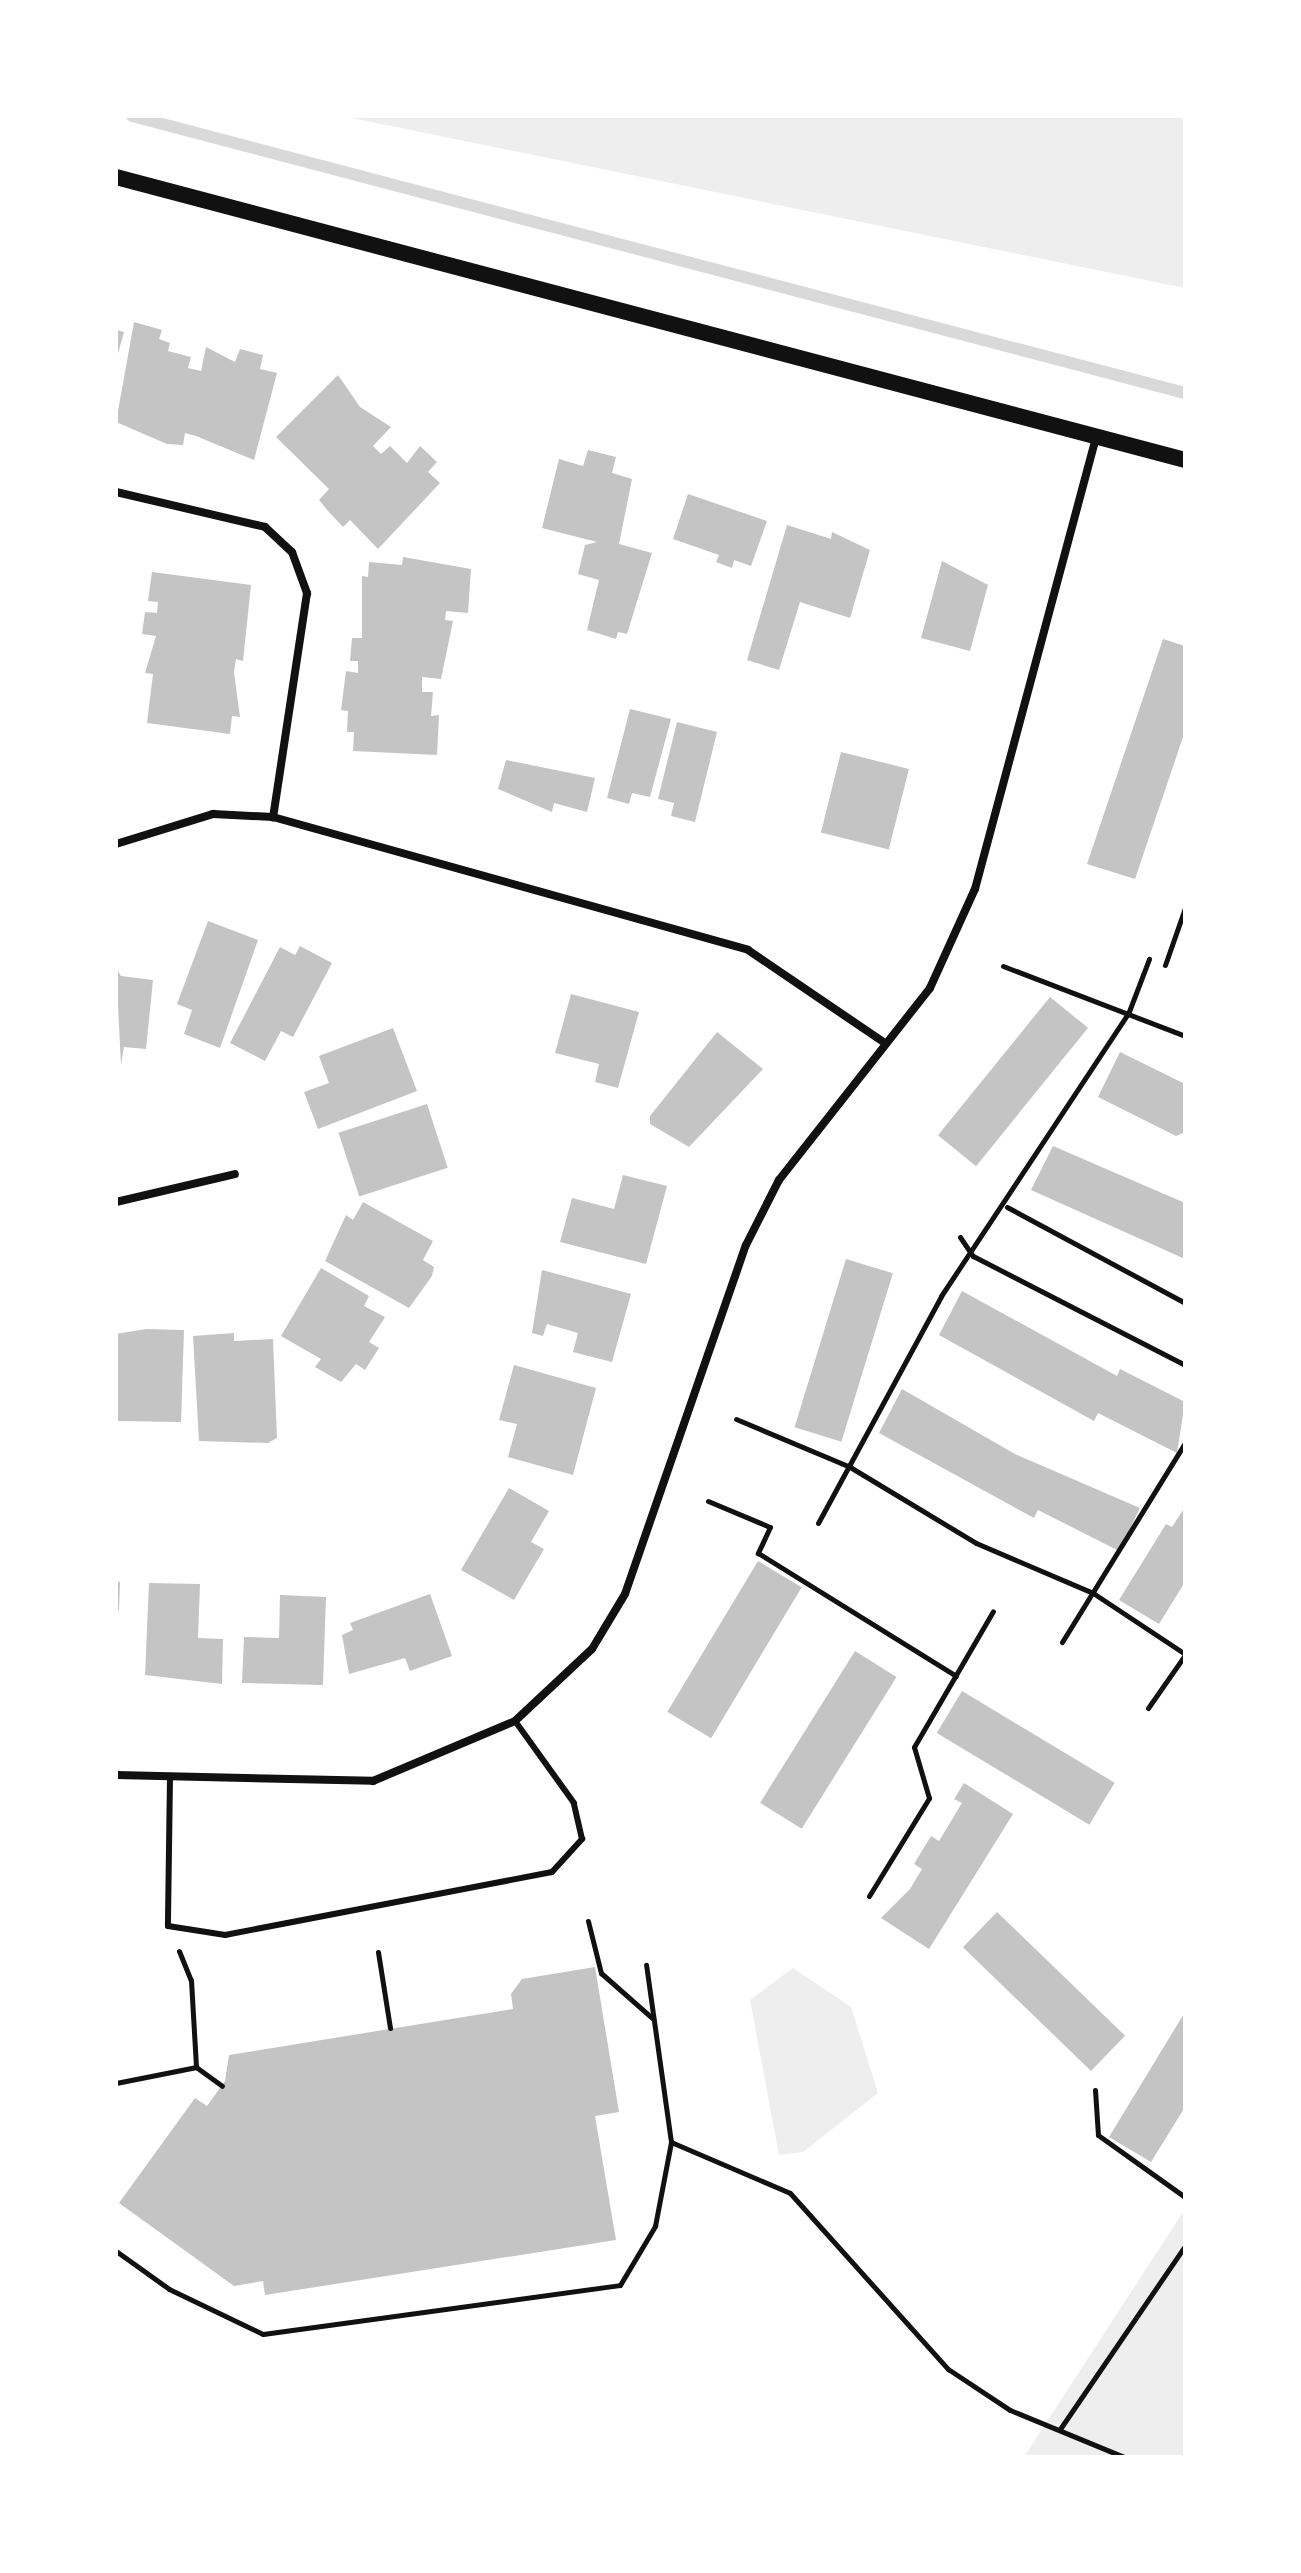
<!DOCTYPE html>
<html>
<head>
<meta charset="utf-8">
<style>
	body { margin:0 }
	#map { position:relative; width:1301px; height:2573px; overflow:hidden; background:#fff; font-family:"Alegreya Sans",sans-serif }
	div>[style] { position:absolute }
	[style*='--x'] { left:calc(var(--x)*1px); top:calc(var(--y)*1px); width:calc(var(--w)*1px); rotate:calc(var(--a)*1deg) }
	.green>* { inset:0; background:#eee }
	.stream>* { height:12px; margin:-6px; padding:0 6px; transform-origin:6px; border-radius:6px; background:#d9d9d9 }
	.building>* { inset:0; background:#c4c4c4; transform-origin:0 0 }
	.path>* { height:5px; margin:-2.5px; padding:0 2.5px; transform-origin:2.5px; border-radius:2.5px; background:#111 }
	.service>* { height:6px; margin:-3px; padding:0 3px; transform-origin:3px; border-radius:3px; background:#111 }
	.minor>* { height:8px; margin:-4px; padding:0 4px; transform-origin:4px; border-radius:4px; background:#111 }
	.secondary>* { height:16px; margin:-8px; padding:0 8px; transform-origin:8px; border-radius:8px; background:#111 }
	span { translate:-50% -50%; white-space:nowrap; text-align:center; line-height:1.15; -webkit-text-stroke:6px #fff; paint-order:stroke }
	.frame { position:absolute; inset:0; border:118px solid #fff; pointer-events:none }
</style>
</head>
<body>
<div id="map">
	<div class="green">
		<i style="clip-path:polygon(342px 116px,1185px 116px,1185px 288px)"></i>
		<i style="clip-path:polygon(793px 1968px,851px 2007px,878px 2093px,803px 2152px,779px 2155px,750px 2000px)"></i>
		<i style="clip-path:polygon(1185px 2209px,1185px 2457px,1024px 2457px,1170px 2232px)"></i>
	</div>
	<div class="stream">
		<i style="--x:132;--y:116;--w:1089;--a:14.74"></i>
	</div>
	<div class="building">
		<i style="clip-path:polygon(134px 322px,162px 330px,159px 339px,170px 343px,168px 351px,191px 357px,188px 368px,201px 371px,206px 347px,235px 362px,240px 349px,263px 355px,260px 369px,277px 373px,254px 460px,196px 436px,185px 433px,183px 445px,167px 444px,116px 422px)"></i>
		<i style="clip-path:polygon(116px 330px,124px 332px,117px 357px,116px 357px)"></i>
		<i style="clip-path:polygon(338px 375px,360px 407px,391px 427px,373px 446px,381px 454px,390px 446px,407px 463px,420px 446px,437px 462px,428px 472px,440px 483px,378px 549px,350px 520px,343px 527px,328px 511px,319px 500px,329px 489px,276px 437px)"></i>
		<i style="clip-path:polygon(588px 450px,616px 457px,612px 473px,632px 479px,619px 544px,652px 553px,627px 634px,618px 632px,616px 639px,587px 630px,599px 580px,578px 574px,585px 545px,597px 542px,542px 528px,559px 459px,583px 466px)"></i>
		<i style="clip-path:polygon(688px 494px,767px 521px,751px 566px,734px 560px,732px 568px,716px 562px,719px 555px,673px 539px)"></i>
		<i style="clip-path:polygon(787px 525px,831px 539px,832px 532px,870px 550px,850px 618px,800px 602px,779px 670px,747px 660px)"></i>
		<i style="clip-path:polygon(403px 557px,471px 569px,468px 613px,446px 611px,445px 620px,453px 621px,441px 679px,422px 677px,422px 692px,433px 692px,431px 716px,439px 715px,437px 755px,353px 751px,354px 732px,347px 732px,348px 711px,341px 710px,346px 671px,358px 673px,358px 661px,350px 661px,352px 638px,362px 638px,362px 576px,368px 577px,369px 562px,402px 565px)"></i>
		<i style="clip-path:polygon(942px 561px,988px 585px,970px 651px,921px 638px)"></i>
		<i style="clip-path:polygon(152px 572px,251px 585px,243px 661px,236px 659px,234px 672px,240px 717px,232px 716px,230px 734px,147px 723px,153px 674px,145px 673px,156px 636px,142px 634px,145px 612px,157px 613px,158px 602px,148px 601px)"></i>
		<i style="clip-path:polygon(1163px 639px,1185px 646px,1185px 731px,1135px 879px,1087px 864px)"></i>
		<i style="clip-path:polygon(630px 709px,671px 719px,650px 797px,632px 793px,629px 804px,607px 798px)"></i>
		<i style="clip-path:polygon(677px 722px,717px 732px,695px 822px,671px 816px,674px 803px,658px 799px)"></i>
		<i style="left:841px;top:752px;width:70px;height:83px;rotate:14deg"></i>
		<i style="clip-path:polygon(506px 760px,595px 778px,587px 812px,554px 803px,552px 812px,498px 789px)"></i>
		<i style="clip-path:polygon(208px 921px,258px 940px,220px 1048px,184px 1034px,192px 1010px,177px 1004px)"></i>
		<i style="clip-path:polygon(300px 946px,332px 963px,293px 1037px,281px 1031px,265px 1061px,230px 1043px,280px 947px,295px 955px)"></i>
		<i style="clip-path:polygon(116px 967px,121px 976px,153px 980px,146px 1049px,124px 1047px,121px 1065px)"></i>
		<i style="clip-path:polygon(571px 994px,639px 1012px,618px 1088px,595px 1082px,599px 1064px,555px 1053px)"></i>
		<i style="left:1050px;top:997px;width:49px;height:178px;rotate:39deg"></i>
		<i style="clip-path:polygon(393px 1028px,417px 1091px,318px 1129px,304px 1092px,329px 1083px,319px 1056px)"></i>
		<i style="clip-path:polygon(717px 1032px,763px 1069px,689px 1147px,650px 1124px,650px 1116px)"></i>
		<i style="clip-path:polygon(1120px 1052px,1185px 1084px,1185px 1132px,1176px 1136px,1098px 1097px)"></i>
		<i style="left:427px;top:1104px;width:67px;height:93px;rotate:72deg"></i>
		<i style="clip-path:polygon(1053px 1146px,1185px 1203px,1185px 1259px,1031px 1190px)"></i>
		<i style="clip-path:polygon(623px 1175px,667px 1186px,646px 1264px,560px 1242px,572px 1198px,614px 1209px)"></i>
		<i style="clip-path:polygon(363px 1202px,433px 1241px,423px 1260px,434px 1267px,432px 1276px,409px 1308px,325px 1261px,346px 1215px,353px 1220px)"></i>
		<i style="left:846px;top:1259px;width:49px;height:176px;rotate:17deg"></i>
		<i style="clip-path:polygon(321px 1268px,369px 1296px,364px 1306px,385px 1317px,369px 1342px,379px 1348px,365px 1370px,356px 1364px,341px 1382px,315px 1367px,321px 1359px,281px 1336px)"></i>
		<i style="clip-path:polygon(542px 1270px,631px 1294px,612px 1362px,573px 1352px,578px 1333px,547px 1324px,543px 1336px,532px 1333px)"></i>
		<i style="clip-path:polygon(962px 1291px,1117px 1376px,1120px 1369px,1185px 1402px,1177px 1453px,1098px 1413px,1094px 1421px,939px 1335px)"></i>
		<i style="clip-path:polygon(146px 1329px,184px 1330px,181px 1422px,116px 1421px,116px 1334px)"></i>
		<i style="clip-path:polygon(234px 1333px,234px 1341px,273px 1339px,277px 1438px,268px 1443px,199px 1441px,193px 1336px)"></i>
		<i style="clip-path:polygon(514px 1365px,596px 1388px,573px 1475px,508px 1457px,517px 1424px,499px 1420px)"></i>
		<i style="clip-path:polygon(902px 1389px,1015px 1454px,1140px 1508px,1119px 1551px,1038px 1510px,1034px 1518px,879px 1433px)"></i>
		<i style="clip-path:polygon(509px 1488px,549px 1511px,531px 1542px,544px 1549px,514px 1600px,461px 1570px)"></i>
		<i style="clip-path:polygon(1185px 1507px,1185px 1582px,1159px 1624px,1119px 1600px,1166px 1524px,1172px 1527px)"></i>
		<i style="left:758px;top:1561px;width:51px;height:176px;rotate:31deg"></i>
		<i style="clip-path:polygon(116px 1581px,120px 1582px,119px 1610px,116px 1610px)"></i>
		<i style="clip-path:polygon(149px 1583px,200px 1584px,198px 1638px,223px 1639px,222px 1684px,145px 1675px)"></i>
		<i style="clip-path:polygon(430px 1594px,452px 1656px,410px 1671px,405px 1658px,349px 1674px,342px 1635px,353px 1630px,350px 1623px)"></i>
		<i style="clip-path:polygon(280px 1595px,326px 1597px,323px 1685px,242px 1683px,244px 1637px,279px 1638px)"></i>
		<i style="left:855px;top:1651px;width:49px;height:179px;rotate:32deg"></i>
		<i style="left:962px;top:1691px;width:178px;height:49px;rotate:31deg"></i>
		<i style="clip-path:polygon(964px 1783px,1013px 1814px,929px 1949px,881px 1918px,910px 1889px,922px 1869px,914px 1864px,931px 1836px,939px 1841px,962px 1803px,954px 1799px)"></i>
		<i style="left:997px;top:1912px;width:178px;height:49px;rotate:44deg"></i>
		<i style="clip-path:polygon(595px 1967px,619px 2112px,595px 2116px,616px 2240px,265px 2295px,263px 2281px,234px 2286px,119px 2203px,195px 2098px,207px 2106px,225px 2081px,229px 2055px,513px 2009px,511px 1994px,522px 1979px)"></i>
		<i style="clip-path:polygon(1185px 2012px,1185px 2107px,1151px 2162px,1109px 2137px)"></i>
	</div>
	<div class="path">
		<i style="--x:1165;--y:965;--w:60;--a:-70.7"></i>
		<i style="--x:1003;--y:966;--w:195;--a:21"></i>
		<i style="--x:1007;--y:1207;--w:202;--a:28.3"></i>
		<i style="--x:960;--y:1237;--w:23;--a:56"></i>
		<i style="--x:973;--y:1256;--w:238;--a:27.2"></i>
		<i style="--x:736;--y:1419;--w:124;--a:22.8"></i>
		<i style="--x:850;--y:1467;--w:147;--a:31.1"></i>
		<i style="--x:976;--y:1543;--w:127;--a:23.1"></i>
		<i style="--x:1093;--y:1593;--w:110;--a:33.5"></i>
		<i style="--x:708;--y:1501;--w:67;--a:22.8"></i>
		<i style="--x:770;--y:1527;--w:29;--a:115"></i>
		<i style="--x:758;--y:1553;--w:233;--a:31.8"></i>
		<i style="--x:818;--y:1523;--w:258;--a:-61.5"></i>
		<i style="--x:941;--y:1296;--w:338;--a:-56.5"></i>
		<i style="--x:1128;--y:1014;--w:59;--a:-69.1"></i>
		<i style="--x:1062;--y:1642;--w:234;--a:-58.3"></i>
		<i style="--x:1148;--y:1708;--w:65;--a:-55.1"></i>
		<i style="--x:869;--y:1896;--w:115;--a:-58.5"></i>
		<i style="--x:929;--y:1798;--w:53;--a:-106.4"></i>
		<i style="--x:914;--y:1747;--w:157;--a:-59.8"></i>
		<i style="--x:588;--y:1921;--w:54;--a:76"></i>
		<i style="--x:601;--y:1973;--w:68;--a:41.4"></i>
		<i style="--x:179;--y:1951;--w:31;--a:68"></i>
		<i style="--x:191;--y:1980;--w:87;--a:86.7"></i>
		<i style="--x:378;--y:1952;--w:77;--a:81"></i>
		<i style="--x:116;--y:2083;--w:82;--a:-11.3"></i>
		<i style="--x:196;--y:2067;--w:32;--a:36"></i>
		<i style="--x:1095;--y:2090;--w:45;--a:86.2"></i>
		<i style="--x:1098;--y:2135;--w:107;--a:35.5"></i>
		<i style="--x:671;--y:2142;--w:129;--a:23.2"></i>
		<i style="--x:790;--y:2193;--w:237;--a:48.1"></i>
		<i style="--x:948;--y:2369;--w:74;--a:33.5"></i>
		<i style="--x:1010;--y:2410;--w:123;--a:22.4"></i>
		<i style="--x:116;--y:2251;--w:65;--a:35.6"></i>
		<i style="--x:169;--y:2289;--w:104;--a:25.6"></i>
		<i style="--x:263;--y:2334;--w:360;--a:-7.8"></i>
		<i style="--x:620;--y:2285;--w:69;--a:-59.3"></i>
		<i style="--x:655;--y:2226;--w:86;--a:-79.2"></i>
		<i style="--x:671;--y:2142;--w:179;--a:-98"></i>
		<i style="--x:1060;--y:2429;--w:222;--a:-55.7"></i>
	</div>
	<div class="service">
		<i style="--x:170;--y:1777;--w:149;--a:90.8"></i>
		<i style="--x:168;--y:1926;--w:58;--a:9"></i>
		<i style="--x:225;--y:1935;--w:333;--a:-10.9"></i>
		<i style="--x:552;--y:1872;--w:45;--a:-47.7"></i>
		<i style="--x:582;--y:1839;--w:37;--a:-103"></i>
		<i style="--x:574;--y:1803;--w:101;--a:-125.7"></i>
	</div>
	<div class="minor">
		<i style="--x:116;--y:492;--w:153;--a:13.2"></i>
		<i style="--x:265;--y:527;--w:37;--a:43"></i>
		<i style="--x:292;--y:552;--w:44;--a:69.9"></i>
		<i style="--x:307;--y:593;--w:227;--a:98.6"></i>
		<i style="--x:116;--y:844;--w:102;--a:-17.2"></i>
		<i style="--x:213;--y:814;--w:60;--a:2.9"></i>
		<i style="--x:273;--y:817;--w:493;--a:15.6"></i>
		<i style="--x:748;--y:950;--w:166;--a:34.2"></i>
		<i style="--x:116;--y:1202;--w:122;--a:-13.2"></i>
		<i style="--x:116;--y:1775;--w:257;--a:1.3"></i>
		<i style="--x:373;--y:1781;--w:154;--a:-22.9"></i>
		<i style="--x:515;--y:1721;--w:105;--a:-43.1"></i>
		<i style="--x:592;--y:1649;--w:64;--a:-59"></i>
		<i style="--x:625;--y:1594;--w:369;--a:-70.9"></i>
		<i style="--x:746;--y:1245;--w:73;--a:-63.1"></i>
		<i style="--x:779;--y:1180;--w:244;--a:-51.8"></i>
		<i style="--x:930;--y:988;--w:109;--a:-65.6"></i>
		<i style="--x:975;--y:889;--w:468;--a:-75"></i>
	</div>
	<div class="secondary">
		<i style="--x:116;--y:177;--w:1106;--a:14.83"></i>
	</div>
	<div class="frame"></div>
</div>
</body>
</html>
